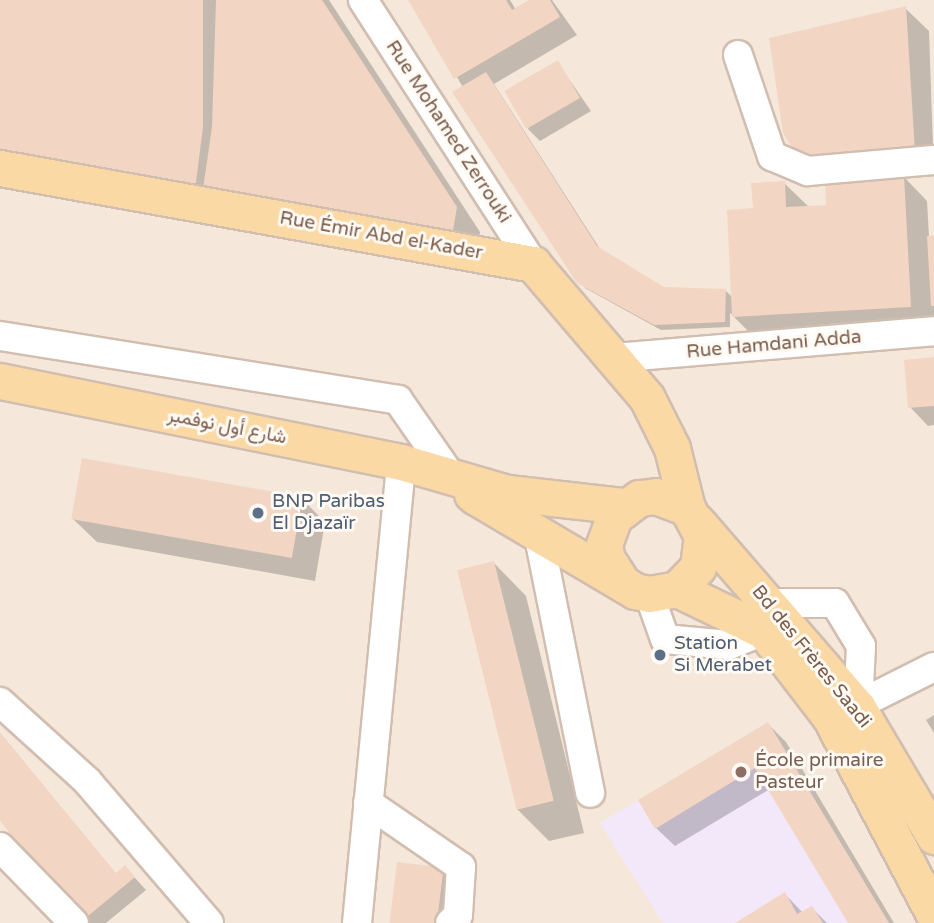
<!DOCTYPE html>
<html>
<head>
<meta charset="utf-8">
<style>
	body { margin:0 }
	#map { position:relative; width:934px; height:923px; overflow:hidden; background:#fdf6ec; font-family:"Varela Round",Vazirmatn,sans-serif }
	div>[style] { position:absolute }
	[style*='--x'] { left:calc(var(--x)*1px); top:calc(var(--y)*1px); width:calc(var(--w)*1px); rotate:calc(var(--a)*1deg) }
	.residential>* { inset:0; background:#f5e8da; transform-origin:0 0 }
	.education>* { inset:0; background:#f3e8fa }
	.shadow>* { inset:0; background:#0003 }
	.building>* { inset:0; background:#f3d5c3; transform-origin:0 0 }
	.roads { filter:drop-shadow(2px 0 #d1beb0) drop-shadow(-2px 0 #d1beb0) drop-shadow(0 2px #d1beb0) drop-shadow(0 -2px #d1beb0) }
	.minor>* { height:28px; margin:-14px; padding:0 14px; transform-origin:14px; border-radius:14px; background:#fff }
	.major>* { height:35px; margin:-17.5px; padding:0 17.5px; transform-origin:17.5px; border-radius:17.5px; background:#fbd9a5 }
	.dots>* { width:19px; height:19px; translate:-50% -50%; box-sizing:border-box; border:4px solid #fffaf3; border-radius:50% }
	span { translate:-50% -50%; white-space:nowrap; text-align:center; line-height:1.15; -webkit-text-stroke:6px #fffaf3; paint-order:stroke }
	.street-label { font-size:19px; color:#7a5c4d }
	.service-label { font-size:19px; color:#4e5e75 }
	.left { translate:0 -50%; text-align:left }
	.education-label { font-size:19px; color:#785e54 }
</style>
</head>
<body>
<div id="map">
	<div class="residential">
		<i style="left:0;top:0;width:934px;height:923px"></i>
	</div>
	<div class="education">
		<i style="clip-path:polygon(768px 722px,889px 923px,663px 923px,600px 823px)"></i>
	</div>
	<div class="shadow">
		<i style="clip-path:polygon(0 0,329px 0,480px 232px,476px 259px,218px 213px)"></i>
		<i style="clip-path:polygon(410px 0,510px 0,516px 10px,532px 0,552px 0,577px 35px,494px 84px,600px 249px,663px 288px,725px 290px,733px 298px,755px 210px,784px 183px,809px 207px,828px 206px,905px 8px,929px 31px,934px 176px,905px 178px,927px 201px,929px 237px,934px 237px,934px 331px,757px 340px,730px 313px,730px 327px,661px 330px,585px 288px)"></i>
		<i style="clip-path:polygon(557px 62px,591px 111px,540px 141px,528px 129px)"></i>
		<i style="clip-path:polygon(934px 359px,934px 425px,928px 426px,910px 407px)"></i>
		<i style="clip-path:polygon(302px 499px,325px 522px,315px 581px,97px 542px,73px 519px)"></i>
		<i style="clip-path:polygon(494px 563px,526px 596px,584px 833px,549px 841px,517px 809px)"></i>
		<i style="clip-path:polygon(934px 715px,934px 733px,926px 720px)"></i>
		<i style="clip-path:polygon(768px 724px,786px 742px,894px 923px,850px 923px,770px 789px,675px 846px,656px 828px)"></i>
		<i style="clip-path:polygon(0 733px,117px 875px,125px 867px,146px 890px,106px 923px,87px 923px,0 818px)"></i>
		<i style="clip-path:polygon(444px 869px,462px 888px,457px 923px,391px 923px)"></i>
		<i style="clip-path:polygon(785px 894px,803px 913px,812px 908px,827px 923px,737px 923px)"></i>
	</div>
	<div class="building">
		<i style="clip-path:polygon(0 0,203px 0,203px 127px,195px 190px,0 157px)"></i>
		<i style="clip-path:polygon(216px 0,322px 0,457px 207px,452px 236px,203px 189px,212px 127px)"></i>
		<i style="clip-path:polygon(408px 0,506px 0,512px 10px,529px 0,550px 0,560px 17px,454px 79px)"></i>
		<i style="clip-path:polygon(906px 6px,915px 152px,800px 161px,783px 133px,769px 38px)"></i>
		<i style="left:558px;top:60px;width:44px;height:62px;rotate:60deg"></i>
		<i style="clip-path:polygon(486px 72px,597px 246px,664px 287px,726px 289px,725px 322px,654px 325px,577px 283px,452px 92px)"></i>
		<i style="clip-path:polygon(904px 175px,911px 307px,732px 317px,727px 210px,753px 208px,751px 183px,785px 181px,786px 207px,826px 205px,825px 180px)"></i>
		<i style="clip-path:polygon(934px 235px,934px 306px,931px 306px,927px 236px)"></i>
		<i style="clip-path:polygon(934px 357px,934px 406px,908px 408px,904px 360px)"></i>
		<i style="left:82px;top:458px;width:224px;height:62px;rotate:10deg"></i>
		<i style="left:494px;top:561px;width:247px;height:38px;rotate:76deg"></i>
		<i style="clip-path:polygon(768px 722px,889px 923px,848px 923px,755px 768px,655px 829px,638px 800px)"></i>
		<i style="clip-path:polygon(0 733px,116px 873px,125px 865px,135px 877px,82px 921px,0 821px)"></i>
		<i style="left:397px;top:862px;width:47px;height:62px;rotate:7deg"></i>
		<i style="clip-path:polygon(785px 892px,797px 914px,812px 906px,823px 923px,735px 923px)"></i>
	</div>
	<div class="roads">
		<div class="minor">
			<i style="--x:363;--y:0;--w:314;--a:57.2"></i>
			<i style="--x:738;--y:55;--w:107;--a:71.4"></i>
			<i style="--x:772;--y:156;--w:39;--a:23"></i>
			<i style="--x:808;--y:171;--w:126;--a:-5"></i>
			<i style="--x:0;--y:336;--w:403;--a:9.1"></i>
			<i style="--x:398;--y:400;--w:96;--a:55.2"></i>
			<i style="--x:614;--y:358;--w:321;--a:-4.8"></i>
			<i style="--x:538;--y:532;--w:266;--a:78.7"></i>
			<i style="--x:649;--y:594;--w:48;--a:70.4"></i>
			<i style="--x:665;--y:639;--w:64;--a:5.4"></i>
			<i style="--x:729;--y:645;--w:38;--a:-22"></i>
			<i style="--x:769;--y:603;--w:66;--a:0"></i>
			<i style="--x:835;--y:603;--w:50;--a:58.8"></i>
			<i style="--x:861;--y:646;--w:62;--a:92.8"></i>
			<i style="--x:0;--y:702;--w:118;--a:42.2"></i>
			<i style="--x:87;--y:781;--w:187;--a:49.3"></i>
			<i style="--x:842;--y:713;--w:103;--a:-26.6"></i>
			<i style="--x:368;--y:803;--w:113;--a:34.5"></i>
			<i style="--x:461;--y:867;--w:48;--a:93.6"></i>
			<i style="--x:458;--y:915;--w:11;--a:135"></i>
			<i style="--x:0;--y:847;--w:106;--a:45.8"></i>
			<i style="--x:357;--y:923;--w:463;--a:-84.5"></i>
		</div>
		<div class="major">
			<i style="--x:0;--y:168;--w:542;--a:10.21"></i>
			<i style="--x:533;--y:264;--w:176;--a:49.6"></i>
			<i style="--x:647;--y:398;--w:56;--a:63.4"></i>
			<i style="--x:672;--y:448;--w:62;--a:76"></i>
			<i style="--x:0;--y:381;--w:409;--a:11.4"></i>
			<i style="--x:401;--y:462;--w:111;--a:16.2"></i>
			<i style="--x:508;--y:493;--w:117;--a:6.4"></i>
			<i style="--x:472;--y:494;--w:5;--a:37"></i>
			<i style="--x:476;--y:497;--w:185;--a:30.6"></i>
			<i style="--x:635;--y:591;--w:14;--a:12"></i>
			<i style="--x:649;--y:594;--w:28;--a:-10"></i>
			<i style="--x:677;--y:589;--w:30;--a:-46"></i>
			<i style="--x:698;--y:567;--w:31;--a:-83"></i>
			<i style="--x:702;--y:536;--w:32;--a:-118"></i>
			<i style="--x:687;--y:508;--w:33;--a:-159"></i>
			<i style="--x:656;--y:496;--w:17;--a:173"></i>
			<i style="--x:639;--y:498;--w:31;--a:143"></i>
			<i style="--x:614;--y:517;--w:30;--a:110"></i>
			<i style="--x:604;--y:545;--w:14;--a:78"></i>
			<i style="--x:607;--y:559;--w:30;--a:57"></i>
			<i style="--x:697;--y:522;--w:246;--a:49.1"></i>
			<i style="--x:858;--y:708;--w:149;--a:59.3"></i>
			<i style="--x:677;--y:589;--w:97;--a:25.8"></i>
			<i style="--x:764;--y:631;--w:108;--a:52.5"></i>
			<i style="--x:830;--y:717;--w:223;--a:62.2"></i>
		</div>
	</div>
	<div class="dots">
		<i style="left:258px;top:513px;background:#5c6f8a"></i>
		<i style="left:660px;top:655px;background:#5c6f8a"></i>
		<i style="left:741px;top:772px;background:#8d6e63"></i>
	</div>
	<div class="street-label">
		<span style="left:448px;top:132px;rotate:57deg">Rue Mohamed Zerrouki</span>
		<span style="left:381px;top:236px;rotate:10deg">Rue Émir Abd el-Kader</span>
		<span style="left:774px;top:345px;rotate:-5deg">Rue Hamdani Adda</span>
		<span style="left:227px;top:427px;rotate:11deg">شارع أول نوفمبر</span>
		<span style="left:811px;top:657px;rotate:51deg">Bd des Frères Saadi</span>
	</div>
	<div class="service-label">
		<span class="left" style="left:272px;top:513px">BNP Paribas<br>El Djazaïr</span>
		<span class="left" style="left:674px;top:655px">Station<br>Si Merabet</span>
	</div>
	<div class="education-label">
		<span class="left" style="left:755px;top:772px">École primaire<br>Pasteur</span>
	</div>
</div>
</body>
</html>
